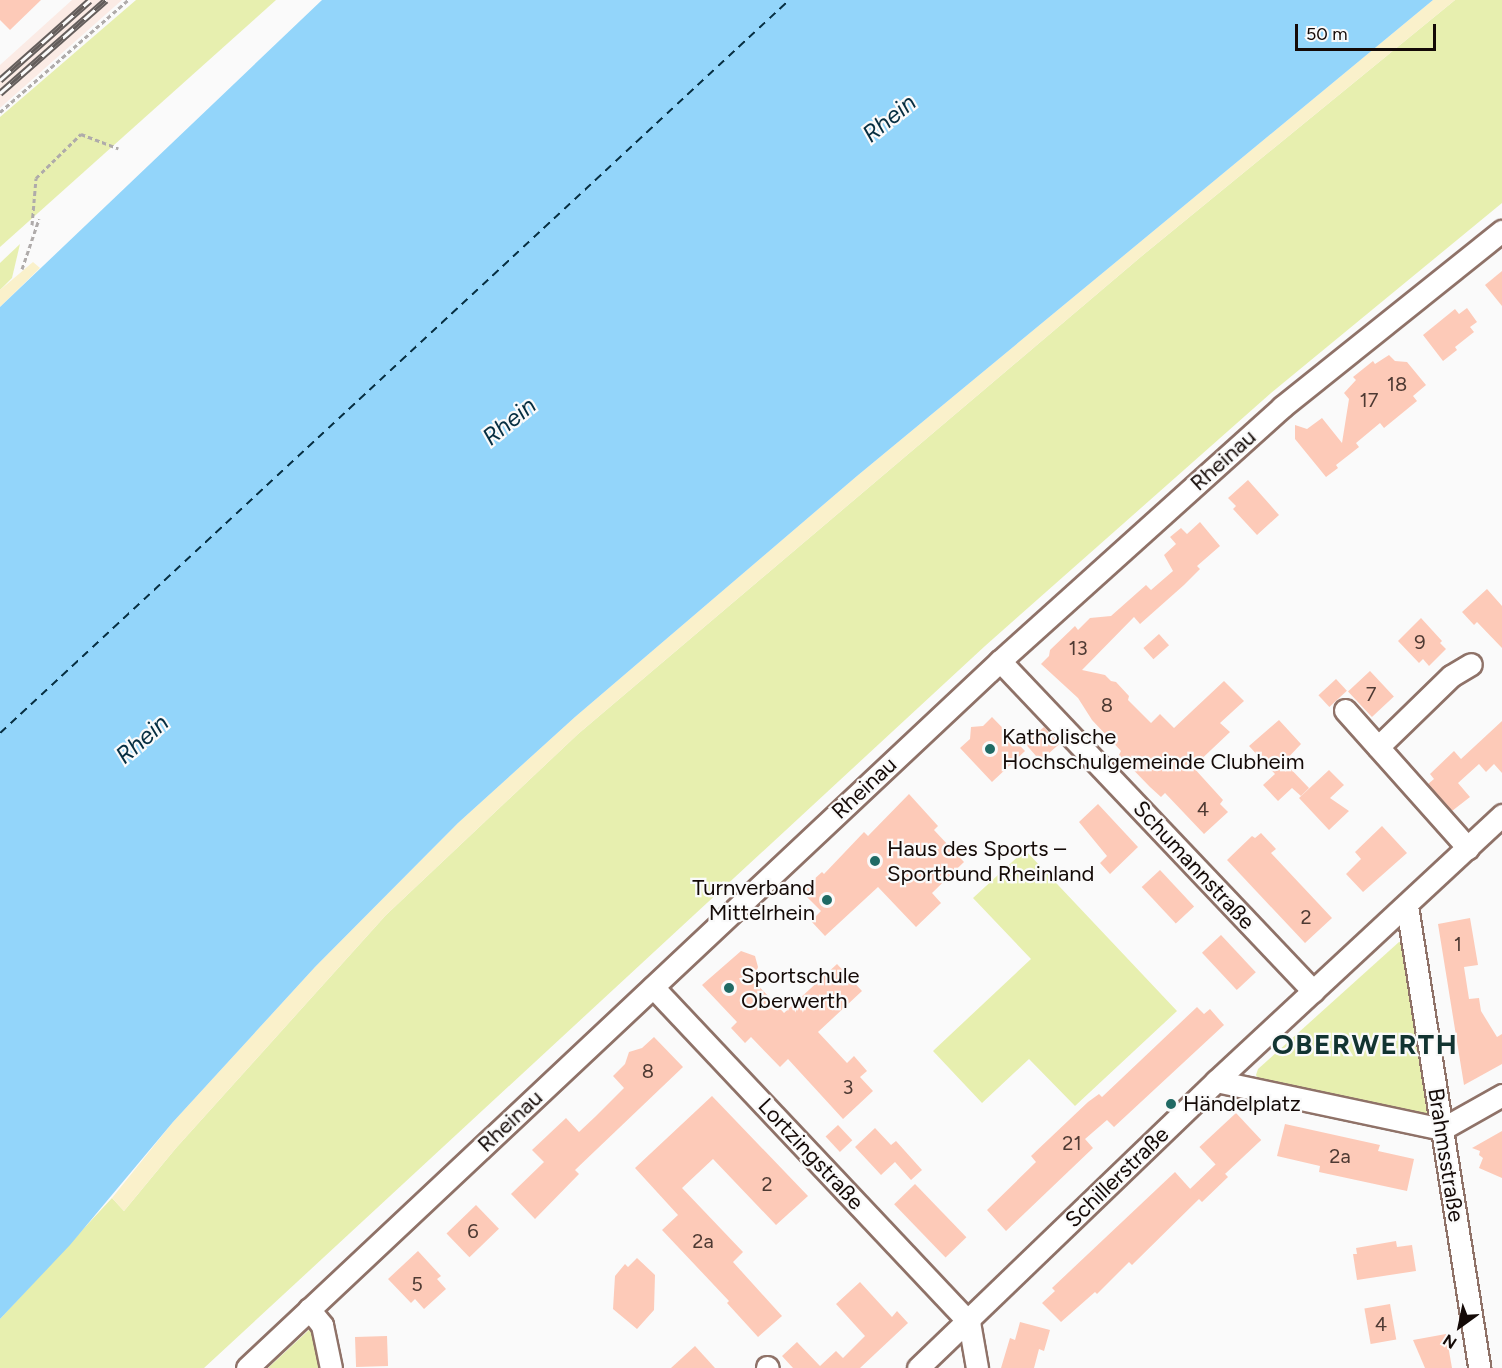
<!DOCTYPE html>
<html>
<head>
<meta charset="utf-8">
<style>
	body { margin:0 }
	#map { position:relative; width:1502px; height:1368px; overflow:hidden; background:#fafafa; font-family:Figtree,sans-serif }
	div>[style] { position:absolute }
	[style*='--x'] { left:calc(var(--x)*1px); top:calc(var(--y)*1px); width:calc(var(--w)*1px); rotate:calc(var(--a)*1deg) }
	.built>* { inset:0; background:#fbebe5 }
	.green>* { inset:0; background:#e7efaf }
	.sand>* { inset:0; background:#faf1cb }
	.water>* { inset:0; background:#93d5fa }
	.ferry>* { height:1.5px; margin-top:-0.75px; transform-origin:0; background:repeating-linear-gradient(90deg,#062e41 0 8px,transparent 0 14px) }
	.building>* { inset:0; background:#fdcab8; transform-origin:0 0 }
	.path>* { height:3px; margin-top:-1.5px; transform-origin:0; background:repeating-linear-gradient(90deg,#afabaa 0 4.5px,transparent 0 7.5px) }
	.roads { filter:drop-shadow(2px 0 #8f7268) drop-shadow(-2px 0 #8f7268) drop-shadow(0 2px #8f7268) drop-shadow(0 -2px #8f7268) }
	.minor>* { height:21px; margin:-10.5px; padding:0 10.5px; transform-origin:10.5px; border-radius:10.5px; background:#fff }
	.rail>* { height:7px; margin-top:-3.5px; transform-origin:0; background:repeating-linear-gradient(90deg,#fafafa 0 14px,#645e5c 0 28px); box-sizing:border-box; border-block:2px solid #645e5c }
	.dots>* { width:16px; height:16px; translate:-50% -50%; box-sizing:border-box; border:3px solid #fafafa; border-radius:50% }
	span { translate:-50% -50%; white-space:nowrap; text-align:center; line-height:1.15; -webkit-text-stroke:4.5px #fafafa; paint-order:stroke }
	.number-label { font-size:20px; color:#4e3a33 }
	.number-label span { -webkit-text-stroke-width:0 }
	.street-label { font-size:22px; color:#140a07 }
	.poi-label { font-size:22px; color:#140a07 }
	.left { translate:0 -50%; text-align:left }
	.right { translate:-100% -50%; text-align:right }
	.water-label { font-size:24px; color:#062e41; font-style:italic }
	.district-label { font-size:28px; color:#123431; font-weight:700; letter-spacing:1.5px }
	.north { position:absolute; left:1430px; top:1296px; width:60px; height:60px; -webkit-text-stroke:4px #fafafa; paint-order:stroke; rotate:213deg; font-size:16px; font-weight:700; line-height:24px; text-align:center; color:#140a07 }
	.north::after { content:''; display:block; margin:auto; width:21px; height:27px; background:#140a07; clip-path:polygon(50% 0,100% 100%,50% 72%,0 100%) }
	.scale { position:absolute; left:1295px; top:24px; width:141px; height:27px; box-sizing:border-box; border:3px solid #140a07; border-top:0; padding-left:8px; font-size:18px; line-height:21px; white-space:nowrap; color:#140a07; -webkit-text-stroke:4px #fafafa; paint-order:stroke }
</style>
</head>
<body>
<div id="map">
	<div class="built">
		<i style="clip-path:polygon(72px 0,122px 0,0 108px,0 65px)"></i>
	</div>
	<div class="green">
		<i style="clip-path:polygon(136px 0,276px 0,0 247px,0 117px)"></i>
		<i style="clip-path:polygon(1455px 0,1502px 0,1502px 203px,1271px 393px,985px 646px,204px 1368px,0 1368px,0 1319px,112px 1198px,124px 1211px,176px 1148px,386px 915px,578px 734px,1143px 255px)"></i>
		<i style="clip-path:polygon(20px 244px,12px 278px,0 290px,0 263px)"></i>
		<i style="clip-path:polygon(1025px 850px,1177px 1011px,1075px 1106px,1029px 1059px,982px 1103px,933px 1051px,1031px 959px,973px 898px)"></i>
		<i style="clip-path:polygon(1399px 942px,1403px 943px,1430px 1113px,1427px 1116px,1259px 1081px,1256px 1075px,1258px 1069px)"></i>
		<i style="clip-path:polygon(310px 1329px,320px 1357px,319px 1368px,268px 1368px)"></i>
	</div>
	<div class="sand">
		<i style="clip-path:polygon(1433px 0,1455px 0,1143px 255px,578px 734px,386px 915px,176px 1148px,124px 1211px,112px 1198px,173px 1122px,315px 967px,458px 823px,575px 717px,857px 476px)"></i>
		<i style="clip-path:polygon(33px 262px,40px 268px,0 307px,0 290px)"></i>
	</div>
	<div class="water">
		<i style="clip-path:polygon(322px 0,1433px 0,857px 476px,575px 717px,458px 823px,315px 967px,173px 1122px,70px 1245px,0 1319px,0 307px)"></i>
	</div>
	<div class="ferry">
		<i style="--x:0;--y:733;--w:1077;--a:-42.89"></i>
	</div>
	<div class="building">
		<i style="clip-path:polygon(0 0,41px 0,10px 30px,0 20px)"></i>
		<i style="clip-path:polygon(1502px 271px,1502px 306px,1485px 285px)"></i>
		<i style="clip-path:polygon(1467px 308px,1477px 322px,1470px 327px,1474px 332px,1455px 347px,1457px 350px,1443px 361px,1423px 335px,1455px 309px,1459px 314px)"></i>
		<i style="clip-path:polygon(1389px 355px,1395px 361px,1407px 362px,1426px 385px,1413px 396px,1417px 401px,1384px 428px,1380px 423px,1356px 443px,1359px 447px,1336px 465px,1338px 468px,1326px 477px,1295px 439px,1295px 425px,1307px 429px,1322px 418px,1342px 443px,1349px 399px,1344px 393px,1356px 380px,1353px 377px,1373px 361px,1375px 364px)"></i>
		<i style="clip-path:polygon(1248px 480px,1279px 515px,1257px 535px,1233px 509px,1236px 506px,1228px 498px)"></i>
		<i style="clip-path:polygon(1200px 522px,1220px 546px,1197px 566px,1200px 569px,1184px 585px,1140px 624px,1134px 617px,1082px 670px,1105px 675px,1111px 681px,1116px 682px,1129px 696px,1128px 700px,1151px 723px,1160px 714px,1174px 728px,1224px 681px,1244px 701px,1220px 723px,1230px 732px,1193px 767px,1223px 800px,1220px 804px,1228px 812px,1204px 834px,1165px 793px,1161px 797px,1150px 787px,1119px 755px,1121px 751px,1092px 720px,1078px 698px,1041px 664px,1049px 656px,1050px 650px,1075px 626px,1078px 630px,1090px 618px,1111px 616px,1146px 585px,1151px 590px,1173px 571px,1164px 555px,1176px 544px,1170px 537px,1181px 528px,1187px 534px)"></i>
		<i style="clip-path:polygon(1487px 589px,1502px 606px,1502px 648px,1477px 622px,1474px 625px,1462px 612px)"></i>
		<i style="clip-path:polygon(1421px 618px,1442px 641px,1440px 643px,1446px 649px,1429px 666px,1423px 659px,1419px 663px,1398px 641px)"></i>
		<i style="left:1159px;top:634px;width:15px;height:21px;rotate:48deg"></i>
		<i style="left:1370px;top:671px;width:35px;height:30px;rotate:47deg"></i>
		<i style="left:1336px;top:679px;width:16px;height:24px;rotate:47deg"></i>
		<i style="clip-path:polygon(992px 717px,1025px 751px,992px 782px,960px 748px,970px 739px,971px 727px,983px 726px)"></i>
		<i style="clip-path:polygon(1279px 720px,1301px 744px,1284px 762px,1309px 788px,1301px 796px,1292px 788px,1278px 801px,1263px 785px,1275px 774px,1249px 746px)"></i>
		<i style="clip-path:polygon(1502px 721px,1502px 773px,1494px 764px,1486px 772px,1479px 764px,1458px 783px,1470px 797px,1452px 811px,1428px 784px,1434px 779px,1430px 774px,1454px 751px,1461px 759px)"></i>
		<i style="left:1044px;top:727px;width:23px;height:25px;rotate:49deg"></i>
		<i style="clip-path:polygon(1329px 770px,1344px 785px,1330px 798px,1349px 811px,1329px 830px,1299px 798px)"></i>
		<i style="clip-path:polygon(909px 794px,938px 826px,934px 830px,964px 862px,932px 893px,941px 903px,916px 927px,878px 887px,825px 936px,811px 921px,821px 911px,801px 891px,822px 872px,824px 874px,864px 832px,868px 836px)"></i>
		<i style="clip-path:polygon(1098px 804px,1138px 847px,1110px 874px,1100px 863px,1107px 856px,1079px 822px)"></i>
		<i style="clip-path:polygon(1382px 826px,1407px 853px,1363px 892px,1346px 874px,1361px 859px,1355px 852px)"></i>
		<i style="clip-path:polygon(1261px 833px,1276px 849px,1271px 853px,1332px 918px,1305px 943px,1227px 860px,1252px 836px,1255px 838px)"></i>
		<i style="left:1160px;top:870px;width:50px;height:25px;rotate:47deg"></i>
		<i style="clip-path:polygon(1470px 918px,1478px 965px,1464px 967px,1469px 999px,1479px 998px,1481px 1011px,1497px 1037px,1502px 1034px,1502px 1064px,1464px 1085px,1438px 924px)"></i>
		<i style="left:1221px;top:935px;width:51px;height:26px;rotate:47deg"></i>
		<i style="clip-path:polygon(741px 951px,755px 956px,758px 967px,753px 980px,784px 1013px,837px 964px,862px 991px,818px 1032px,847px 1063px,854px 1056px,867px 1071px,860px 1077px,873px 1091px,843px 1119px,788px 1059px,780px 1067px,751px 1037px,745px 1043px,731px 1028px,737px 1022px,702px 985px)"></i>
		<i style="clip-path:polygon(1197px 1007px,1204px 1014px,1210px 1009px,1224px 1025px,1114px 1127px,1107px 1120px,1085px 1139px,1093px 1148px,1006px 1231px,987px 1210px,1036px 1162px,1031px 1156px,1088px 1102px,1099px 1094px,1102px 1097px)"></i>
		<i style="clip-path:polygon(654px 1037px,683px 1067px,575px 1170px,579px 1174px,535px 1219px,511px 1194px,544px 1162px,532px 1150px,566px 1118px,579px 1132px,596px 1116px,624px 1088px,613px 1076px,625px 1064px,629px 1052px,642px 1048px)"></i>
		<i style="clip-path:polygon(712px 1096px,808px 1196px,776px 1225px,713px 1159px,682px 1188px,743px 1252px,733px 1262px,782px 1316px,758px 1337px,727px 1303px,729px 1301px,662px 1230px,678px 1215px,635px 1168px)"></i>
		<i style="left:1236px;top:1113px;width:37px;height:50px;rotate:47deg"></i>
		<i style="clip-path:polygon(1285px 1124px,1380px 1145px,1378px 1151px,1414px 1159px,1407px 1191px,1319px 1172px,1320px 1166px,1277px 1156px)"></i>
		<i style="left:838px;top:1125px;width:21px;height:17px;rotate:47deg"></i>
		<i style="clip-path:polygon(875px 1128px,891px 1145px,896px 1141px,922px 1170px,911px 1180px,895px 1162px,881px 1175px,855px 1147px)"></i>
		<i style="clip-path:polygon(1502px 1131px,1502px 1178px,1479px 1168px,1483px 1158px,1479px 1155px,1480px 1151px,1472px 1148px)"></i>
		<i style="clip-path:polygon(1216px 1164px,1228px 1177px,1202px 1202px,1199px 1199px,1132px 1265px,1129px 1262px,1097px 1294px,1095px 1292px,1061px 1322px,1042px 1303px,1055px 1291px,1052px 1288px,1175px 1172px,1193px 1192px,1190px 1189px)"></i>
		<i style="left:915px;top:1184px;width:74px;height:29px;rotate:46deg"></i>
		<i style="left:476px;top:1205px;width:33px;height:41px;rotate:46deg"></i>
		<i style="clip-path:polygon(1396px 1241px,1397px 1247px,1412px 1245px,1416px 1271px,1357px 1280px,1353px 1254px,1357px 1254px,1356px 1248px)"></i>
		<i style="clip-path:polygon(418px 1251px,441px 1276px,437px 1279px,446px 1289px,424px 1309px,415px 1299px,411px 1303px,388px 1279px)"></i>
		<i style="clip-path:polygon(637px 1258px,655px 1275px,654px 1310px,637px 1329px,613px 1309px,615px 1276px,625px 1264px,628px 1267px)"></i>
		<i style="clip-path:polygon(860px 1282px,892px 1317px,897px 1311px,908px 1323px,860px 1368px,793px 1368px,782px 1356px,797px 1342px,820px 1366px,836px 1351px,843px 1358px,865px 1336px,836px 1304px)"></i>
		<i style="left:1390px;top:1304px;width:36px;height:26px;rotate:80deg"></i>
		<i style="clip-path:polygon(1020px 1322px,1050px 1330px,1044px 1351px,1039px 1349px,1034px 1368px,1001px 1368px,1010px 1338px,1015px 1340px)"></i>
		<i style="clip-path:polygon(1446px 1334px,1452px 1368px,1425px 1368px,1413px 1340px)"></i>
		<i style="left:387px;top:1336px;width:30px;height:32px;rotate:88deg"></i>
		<i style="clip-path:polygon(695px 1346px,715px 1368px,671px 1368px)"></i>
	</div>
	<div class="path">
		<i style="--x:0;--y:112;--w:170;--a:-41.2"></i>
		<i style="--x:32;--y:225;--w:47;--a:-85.1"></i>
		<i style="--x:36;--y:178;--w:63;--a:-44.4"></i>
		<i style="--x:81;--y:134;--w:40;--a:21"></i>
		<i style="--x:22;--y:269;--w:53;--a:-71.2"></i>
	</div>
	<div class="roads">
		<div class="minor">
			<i style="--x:1000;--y:661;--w:455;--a:46.5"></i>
			<i style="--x:1345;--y:710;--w:185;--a:48.3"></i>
			<i style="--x:1378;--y:747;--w:102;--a:-44.2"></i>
			<i style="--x:1451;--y:676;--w:23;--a:-31"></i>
			<i style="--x:1407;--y:906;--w:468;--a:81.1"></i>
			<i style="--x:653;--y:987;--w:461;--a:46.7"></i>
			<i style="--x:969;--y:1322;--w:47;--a:80.1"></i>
			<i style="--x:1216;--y:1081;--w:231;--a:12"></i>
			<i style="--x:1442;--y:1129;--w:69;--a:-29.5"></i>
			<i style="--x:309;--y:1309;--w:21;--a:51"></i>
			<i style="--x:322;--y:1325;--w:44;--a:78.2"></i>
			<i style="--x:767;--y:1367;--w:1;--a:45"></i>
			<i style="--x:247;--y:1368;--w:1033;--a:-43.2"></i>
			<i style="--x:1000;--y:661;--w:380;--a:-42"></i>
			<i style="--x:1282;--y:407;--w:282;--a:-38.7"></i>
			<i style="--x:918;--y:1368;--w:414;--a:-43.9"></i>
			<i style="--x:1216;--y:1081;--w:391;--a:-42.9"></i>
		</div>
	</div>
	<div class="rail">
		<i style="--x:0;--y:80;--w:120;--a:-41.6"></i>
		<i style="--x:0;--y:93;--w:141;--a:-41.3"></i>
	</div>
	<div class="dots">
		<i style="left:990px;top:749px;background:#206a64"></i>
		<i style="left:875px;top:861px;background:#206a64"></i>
		<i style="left:827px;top:900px;background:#206a64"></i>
		<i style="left:729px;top:988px;background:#206a64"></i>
		<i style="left:1171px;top:1104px;background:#206a64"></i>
	</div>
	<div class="number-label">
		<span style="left:1397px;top:384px">18</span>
		<span style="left:1369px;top:400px">17</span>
		<span style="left:1420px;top:642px">9</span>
		<span style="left:1078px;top:648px">13</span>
		<span style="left:1371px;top:694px">7</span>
		<span style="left:1107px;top:705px">8</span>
		<span style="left:1203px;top:809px">4</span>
		<span style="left:1306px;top:917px">2</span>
		<span style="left:1458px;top:944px">1</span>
		<span style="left:648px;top:1071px">8</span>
		<span style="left:848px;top:1087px">3</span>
		<span style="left:1072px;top:1143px">21</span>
		<span style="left:1340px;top:1156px">2a</span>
		<span style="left:767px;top:1184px">2</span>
		<span style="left:473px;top:1231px">6</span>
		<span style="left:703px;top:1241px">2a</span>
		<span style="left:417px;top:1284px">5</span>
		<span style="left:1381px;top:1324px">4</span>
	</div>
	<div class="street-label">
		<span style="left:1223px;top:460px;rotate:-42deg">Rheinau</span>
		<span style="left:864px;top:788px;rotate:-43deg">Rheinau</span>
		<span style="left:1194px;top:865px;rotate:47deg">Schumannstraße</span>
		<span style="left:510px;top:1121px;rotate:-43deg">Rheinau</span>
		<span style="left:811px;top:1154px;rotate:47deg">Lortzingstraße</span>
		<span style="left:1446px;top:1155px;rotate:81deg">Brahmsstraße</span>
		<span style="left:1117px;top:1177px;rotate:-44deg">Schillerstraße</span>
	</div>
	<div class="poi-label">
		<span class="left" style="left:1002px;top:749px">Katholische<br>Hochschulgemeinde Clubheim</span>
		<span class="left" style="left:887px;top:861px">Haus des Sports –<br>Sportbund Rheinland</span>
		<span class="right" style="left:815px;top:900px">Turnverband<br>Mittelrhein</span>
		<span class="left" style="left:741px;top:988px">Sportschule<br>Oberwerth</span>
		<span class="left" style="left:1183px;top:1104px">Händelplatz</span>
	</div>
	<div class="water-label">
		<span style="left:889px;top:118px;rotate:-39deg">Rhein</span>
		<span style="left:509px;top:421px;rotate:-39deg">Rhein</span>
		<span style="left:142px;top:739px;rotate:-41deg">Rhein</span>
	</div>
	<div class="district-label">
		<span style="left:1365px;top:1044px">OBERWERTH</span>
	</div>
	<div class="north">N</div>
	<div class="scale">50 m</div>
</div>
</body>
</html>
